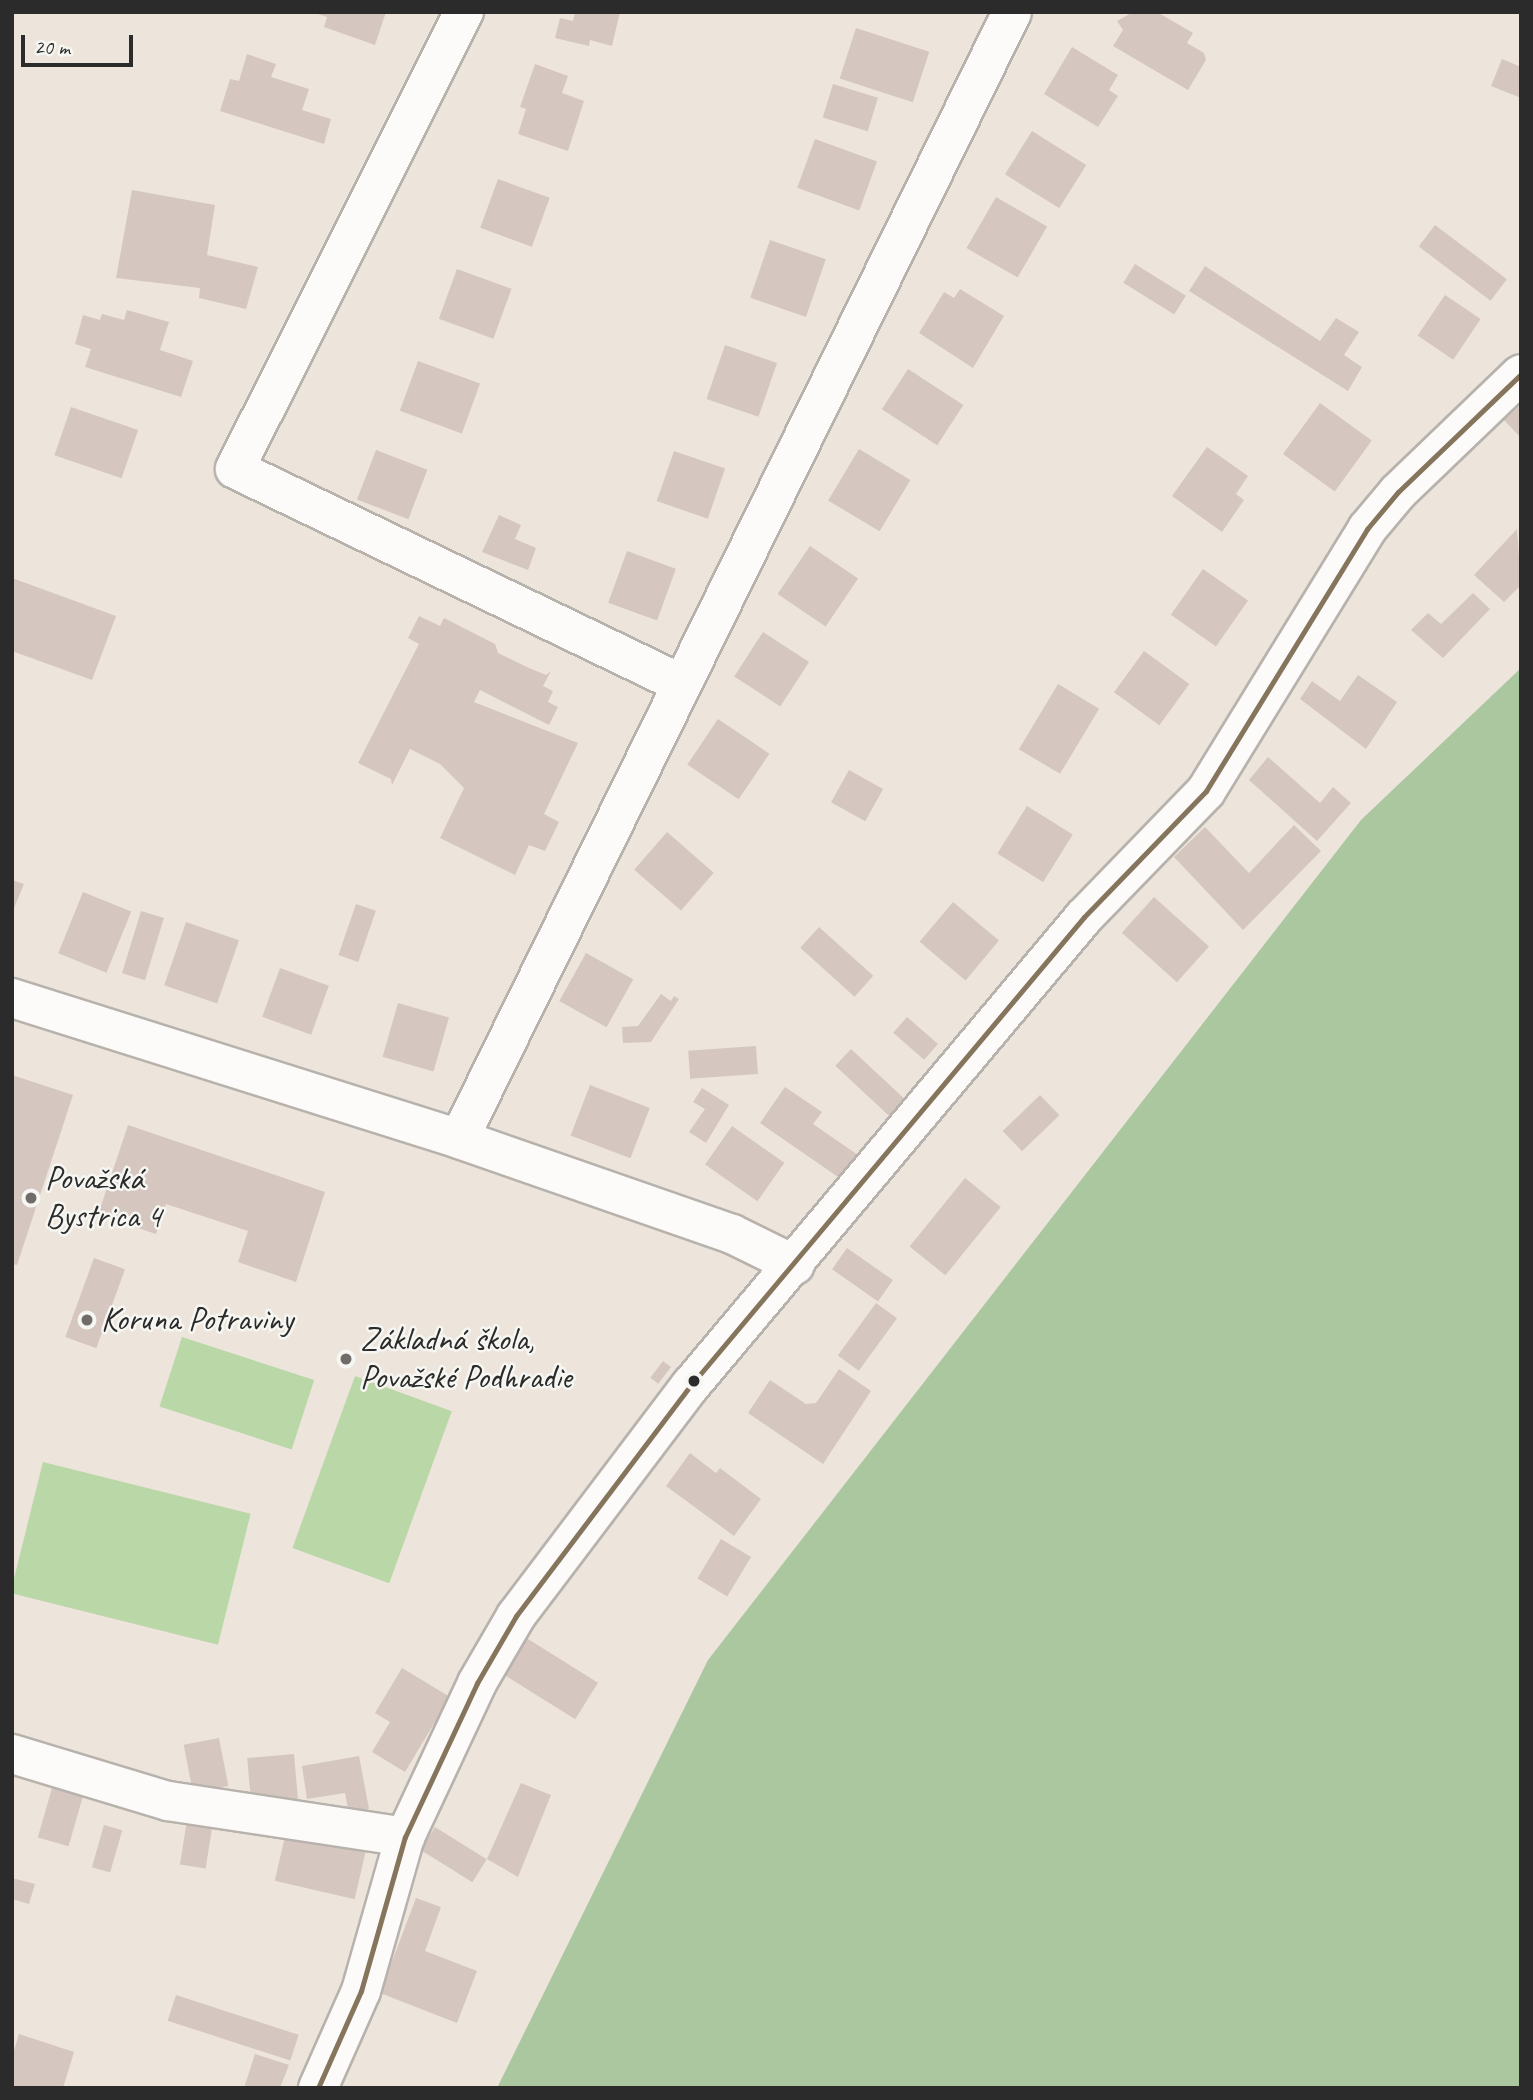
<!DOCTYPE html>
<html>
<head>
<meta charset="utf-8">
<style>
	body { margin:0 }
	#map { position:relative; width:1533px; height:2100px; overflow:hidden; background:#ede5db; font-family:Caveat,sans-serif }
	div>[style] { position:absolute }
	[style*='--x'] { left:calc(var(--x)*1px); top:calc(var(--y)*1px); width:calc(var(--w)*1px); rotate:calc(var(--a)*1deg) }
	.green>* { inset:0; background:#bad7a8; transform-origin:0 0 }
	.forest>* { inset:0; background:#aac79f }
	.building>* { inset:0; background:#d5c6c0; transform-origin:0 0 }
	.roads { filter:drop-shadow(2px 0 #b7b2ac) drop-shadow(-2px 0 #b7b2ac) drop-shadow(0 2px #b7b2ac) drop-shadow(0 -2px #b7b2ac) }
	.minor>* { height:38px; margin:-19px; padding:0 19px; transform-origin:19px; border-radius:19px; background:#fcfbfa }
	.bus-1>* { height:5px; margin:-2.5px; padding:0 2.5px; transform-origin:2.5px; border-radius:2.5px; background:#86755d }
	.dots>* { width:19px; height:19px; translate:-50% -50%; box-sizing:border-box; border:4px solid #f6f6f2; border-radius:50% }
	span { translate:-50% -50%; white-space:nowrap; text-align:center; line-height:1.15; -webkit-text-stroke:5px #f6f6f2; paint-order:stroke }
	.poi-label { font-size:33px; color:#2b2b2b }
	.left { translate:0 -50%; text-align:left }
	.frame { position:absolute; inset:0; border:14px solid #2b2b2b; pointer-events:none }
	.scale { position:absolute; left:21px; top:35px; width:112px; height:32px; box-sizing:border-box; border:4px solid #2b2b2b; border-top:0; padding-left:9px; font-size:21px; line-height:24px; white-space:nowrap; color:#2b2b2b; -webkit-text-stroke:5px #f6f6f2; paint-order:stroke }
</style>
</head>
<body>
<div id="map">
	<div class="green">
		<i style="left:182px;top:1337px;width:139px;height:73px;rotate:18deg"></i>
		<i style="left:355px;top:1376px;width:103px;height:183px;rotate:20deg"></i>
		<i style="left:43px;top:1462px;width:214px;height:135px;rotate:14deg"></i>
	</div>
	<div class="forest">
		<i style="clip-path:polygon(1521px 668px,1521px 2088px,497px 2088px,708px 1660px,1361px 820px)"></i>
	</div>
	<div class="building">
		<i style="clip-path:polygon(386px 12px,375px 45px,324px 27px,327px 17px,315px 13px)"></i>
		<i style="clip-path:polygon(575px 12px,620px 12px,612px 46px,590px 40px,589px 46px,555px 38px,560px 18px,573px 21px)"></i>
		<i style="clip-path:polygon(1133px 12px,1157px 12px,1193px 33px,1187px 43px,1204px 53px,1206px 60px,1188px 90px,1113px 46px,1123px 30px,1117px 21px)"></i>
		<i style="left:856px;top:28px;width:77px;height:53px;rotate:18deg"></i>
		<i style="clip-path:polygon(1072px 47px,1118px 75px,1109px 90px,1118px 96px,1098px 127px,1044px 94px)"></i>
		<i style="clip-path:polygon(247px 54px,276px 64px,271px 77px,309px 89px,302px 110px,331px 119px,324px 144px,220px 111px,230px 79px,239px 81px)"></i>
		<i style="clip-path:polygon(1502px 59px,1521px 67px,1521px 98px,1491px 86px)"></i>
		<i style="clip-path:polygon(535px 64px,568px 76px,562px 93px,584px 101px,568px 151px,518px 134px,526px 109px,520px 107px)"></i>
		<i style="left:833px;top:84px;width:47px;height:35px;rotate:17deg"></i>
		<i style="left:1032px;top:131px;width:64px;height:51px;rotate:32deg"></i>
		<i style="left:815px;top:139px;width:66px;height:52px;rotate:20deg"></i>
		<i style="left:498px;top:179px;width:55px;height:52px;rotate:20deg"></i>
		<i style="clip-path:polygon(132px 190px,215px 205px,207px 255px,258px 267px,246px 309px,199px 298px,200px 288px,116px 278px)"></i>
		<i style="left:996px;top:197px;width:59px;height:59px;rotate:30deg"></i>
		<i style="left:1435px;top:225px;width:90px;height:27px;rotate:37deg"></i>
		<i style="left:770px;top:240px;width:59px;height:61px;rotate:19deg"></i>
		<i style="left:1135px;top:264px;width:60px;height:22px;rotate:32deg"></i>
		<i style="clip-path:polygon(1205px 266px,1320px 341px,1336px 318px,1359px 332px,1344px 355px,1362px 367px,1348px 391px,1189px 291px)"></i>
		<i style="left:457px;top:269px;width:58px;height:53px;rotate:20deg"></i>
		<i style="clip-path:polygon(960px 289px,1004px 316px,973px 368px,919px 333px,944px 292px,954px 298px)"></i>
		<i style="left:1445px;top:295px;width:43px;height:49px;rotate:34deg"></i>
		<i style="clip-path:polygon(127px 310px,169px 322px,160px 350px,193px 361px,181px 397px,85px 367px,91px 349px,75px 344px,83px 315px,100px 320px,102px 314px,124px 320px)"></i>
		<i style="left:725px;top:345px;width:55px;height:57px;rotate:19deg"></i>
		<i style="left:418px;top:361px;width:66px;height:53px;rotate:20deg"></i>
		<i style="left:908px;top:369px;width:66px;height:48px;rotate:33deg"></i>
		<i style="left:1320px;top:403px;width:64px;height:63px;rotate:36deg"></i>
		<i style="clip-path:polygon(1521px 405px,1521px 438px,1504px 420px)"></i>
		<i style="left:71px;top:407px;width:71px;height:51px;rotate:19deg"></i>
		<i style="clip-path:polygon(1207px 447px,1248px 476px,1236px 494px,1244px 500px,1222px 532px,1172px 496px)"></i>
		<i style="left:859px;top:449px;width:60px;height:60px;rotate:31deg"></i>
		<i style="left:376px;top:450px;width:55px;height:53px;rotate:21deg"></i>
		<i style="left:674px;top:451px;width:54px;height:53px;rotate:19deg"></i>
		<i style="clip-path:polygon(499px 515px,521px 525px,515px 539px,536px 548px,528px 570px,482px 552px)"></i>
		<i style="clip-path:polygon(1517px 529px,1521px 585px,1504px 602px,1474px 575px)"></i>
		<i style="left:810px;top:546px;width:58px;height:58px;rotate:34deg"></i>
		<i style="left:627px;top:551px;width:52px;height:55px;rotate:20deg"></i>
		<i style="left:1203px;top:569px;width:55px;height:56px;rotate:35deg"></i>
		<i style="clip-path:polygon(12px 578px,116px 616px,92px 680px,12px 651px)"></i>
		<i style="clip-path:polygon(1473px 593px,1490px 609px,1443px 658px,1411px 630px,1428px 613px,1441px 624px)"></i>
		<i style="clip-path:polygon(419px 616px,440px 626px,444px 618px,495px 644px,498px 653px,529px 668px,546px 675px,551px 671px,543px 686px,553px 691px,548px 702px,558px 707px,549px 725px,480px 690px,474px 702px,578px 743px,544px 814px,559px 822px,545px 851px,529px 845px,515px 875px,440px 838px,464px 788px,440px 764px,410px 749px,392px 785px,391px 779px,358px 763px,419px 644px,408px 638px)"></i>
		<i style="left:763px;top:632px;width:55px;height:53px;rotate:33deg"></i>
		<i style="left:1144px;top:651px;width:56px;height:51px;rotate:36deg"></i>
		<i style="clip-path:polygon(1358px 675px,1397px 702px,1366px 749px,1300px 699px,1312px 681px,1340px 701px)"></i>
		<i style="left:1058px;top:684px;width:48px;height:76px;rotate:31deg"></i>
		<i style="left:718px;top:719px;width:62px;height:55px;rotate:34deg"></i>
		<i style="clip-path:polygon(1268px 757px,1320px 803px,1333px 787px,1351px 803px,1317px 841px,1249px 780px)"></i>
		<i style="left:849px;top:770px;width:39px;height:37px;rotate:29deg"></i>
		<i style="left:1027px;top:806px;width:54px;height:56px;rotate:32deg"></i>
		<i style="clip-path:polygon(1294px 825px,1321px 851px,1243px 930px,1174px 857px,1205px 827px,1249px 873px)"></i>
		<i style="left:667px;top:832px;width:62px;height:50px;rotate:41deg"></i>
		<i style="clip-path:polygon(12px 880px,24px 884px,12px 913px)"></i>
		<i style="left:83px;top:892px;width:52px;height:66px;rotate:22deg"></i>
		<i style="left:1154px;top:897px;width:74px;height:48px;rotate:42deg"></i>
		<i style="left:953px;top:902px;width:60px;height:52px;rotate:40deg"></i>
		<i style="left:356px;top:904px;width:21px;height:54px;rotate:19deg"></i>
		<i style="left:141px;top:911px;width:24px;height:65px;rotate:17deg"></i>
		<i style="left:186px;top:922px;width:56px;height:67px;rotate:19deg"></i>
		<i style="left:819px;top:927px;width:73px;height:28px;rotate:42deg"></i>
		<i style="left:586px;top:953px;width:54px;height:55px;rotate:29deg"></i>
		<i style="left:280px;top:968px;width:52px;height:52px;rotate:20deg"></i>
		<i style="clip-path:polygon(661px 994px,671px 1001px,674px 996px,679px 999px,651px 1042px,623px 1043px,622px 1027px,638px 1026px)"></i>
		<i style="left:398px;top:1003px;width:53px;height:56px;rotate:16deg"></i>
		<i style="left:907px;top:1017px;width:41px;height:21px;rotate:41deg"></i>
		<i style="left:756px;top:1046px;width:28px;height:68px;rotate:86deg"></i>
		<i style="left:851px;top:1049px;width:73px;height:23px;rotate:43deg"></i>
		<i style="clip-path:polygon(12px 1075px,73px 1095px,17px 1265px,12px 1264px)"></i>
		<i style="left:590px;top:1085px;width:64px;height:54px;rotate:21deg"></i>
		<i style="clip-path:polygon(785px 1087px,822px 1112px,813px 1124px,858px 1155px,841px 1179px,760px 1123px)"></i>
		<i style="clip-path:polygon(702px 1088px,729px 1105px,706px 1143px,689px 1132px,705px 1109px,693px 1102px)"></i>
		<i style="left:1040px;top:1095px;width:28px;height:52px;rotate:46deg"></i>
		<i style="clip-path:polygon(128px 1125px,325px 1192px,296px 1282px,238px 1262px,248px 1231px,166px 1204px,156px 1234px,98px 1215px)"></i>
		<i style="left:732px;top:1126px;width:64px;height:47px;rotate:35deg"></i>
		<i style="left:965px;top:1178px;width:46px;height:88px;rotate:39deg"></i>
		<i style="left:847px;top:1248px;width:56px;height:26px;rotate:35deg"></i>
		<i style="left:94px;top:1258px;width:33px;height:84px;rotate:20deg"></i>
		<i style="left:876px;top:1303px;width:26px;height:65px;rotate:36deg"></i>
		<i style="left:663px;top:1361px;width:10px;height:21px;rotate:37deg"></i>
		<i style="clip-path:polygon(839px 1369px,871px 1391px,823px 1464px,748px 1413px,770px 1380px,806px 1404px,816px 1403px)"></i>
		<i style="clip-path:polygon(690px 1453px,716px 1473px,720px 1468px,761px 1499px,734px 1536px,666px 1486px)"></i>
		<i style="left:721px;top:1539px;width:35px;height:46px;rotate:31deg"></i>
		<i style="left:520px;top:1634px;width:92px;height:43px;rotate:32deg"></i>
		<i style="clip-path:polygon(402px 1668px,450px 1697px,405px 1772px,372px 1752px,390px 1722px,375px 1713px)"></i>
		<i style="left:219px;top:1738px;width:49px;height:36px;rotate:79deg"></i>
		<i style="left:294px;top:1754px;width:47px;height:47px;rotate:85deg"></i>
		<i style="clip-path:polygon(359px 1756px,369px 1809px,349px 1813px,345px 1793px,307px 1799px,302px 1766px)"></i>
		<i style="left:56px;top:1774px;width:32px;height:66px;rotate:16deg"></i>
		<i style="clip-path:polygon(521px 1783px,551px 1795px,518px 1877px,487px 1859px)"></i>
		<i style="left:187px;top:1820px;width:26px;height:45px;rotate:9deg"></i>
		<i style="left:104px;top:1825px;width:19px;height:44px;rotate:16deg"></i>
		<i style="left:435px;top:1827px;width:61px;height:27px;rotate:32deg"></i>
		<i style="left:286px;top:1832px;width:82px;height:50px;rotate:13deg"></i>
		<i style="clip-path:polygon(12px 1878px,35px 1884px,29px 1904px,12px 1899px)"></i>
		<i style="clip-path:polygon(416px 1898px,441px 1907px,425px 1951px,477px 1971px,457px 2023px,380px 1993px)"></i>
		<i style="left:176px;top:1995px;width:129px;height:27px;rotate:18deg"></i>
		<i style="clip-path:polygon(19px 2034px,74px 2052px,63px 2088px,12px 2088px,12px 2057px)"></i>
		<i style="clip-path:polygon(255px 2054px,289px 2065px,280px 2088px,244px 2088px)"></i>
	</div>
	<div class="roads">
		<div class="minor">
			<i style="--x:464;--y:12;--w:511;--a:116.62"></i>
			<i style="--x:235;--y:469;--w:494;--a:25.7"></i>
			<i style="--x:12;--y:998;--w:469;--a:17.5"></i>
			<i style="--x:459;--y:1139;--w:289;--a:19.2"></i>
			<i style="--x:732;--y:1234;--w:70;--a:26.2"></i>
			<i style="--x:459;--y:1139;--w:1255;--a:-63.86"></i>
			<i style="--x:12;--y:1754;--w:163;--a:16.8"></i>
			<i style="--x:168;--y:1801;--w:240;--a:8.6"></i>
			<i style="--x:318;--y:2088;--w:106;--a:-66.1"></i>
			<i style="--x:361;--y:1991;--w:160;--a:-74.1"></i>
			<i style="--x:405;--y:1837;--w:170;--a:-64.9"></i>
			<i style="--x:477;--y:1683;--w:78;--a:-59.8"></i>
			<i style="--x:516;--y:1616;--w:290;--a:-52.9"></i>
			<i style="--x:691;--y:1385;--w:611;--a:-49.98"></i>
			<i style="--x:1084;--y:917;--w:175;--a:-45.9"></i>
			<i style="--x:1206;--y:791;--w:308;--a:-58.4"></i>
			<i style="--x:1367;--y:529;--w:48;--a:-50"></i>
			<i style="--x:1398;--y:492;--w:170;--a:-43.8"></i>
		</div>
	</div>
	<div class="bus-1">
		<i style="--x:318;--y:2088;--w:106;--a:-66.1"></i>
		<i style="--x:361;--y:1991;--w:160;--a:-74.1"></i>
		<i style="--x:405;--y:1837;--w:170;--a:-64.9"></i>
		<i style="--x:477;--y:1683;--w:78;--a:-59.8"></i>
		<i style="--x:516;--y:1616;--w:290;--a:-52.9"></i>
		<i style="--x:691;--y:1385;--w:611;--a:-49.98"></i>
		<i style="--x:1084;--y:917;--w:175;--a:-45.9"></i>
		<i style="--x:1206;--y:791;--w:308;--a:-58.4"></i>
		<i style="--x:1367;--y:529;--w:48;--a:-50"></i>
		<i style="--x:1398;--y:492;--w:170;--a:-43.8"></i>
	</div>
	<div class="dots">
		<i style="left:31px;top:1198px;background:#6f6c69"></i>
		<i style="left:87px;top:1320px;background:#6f6c69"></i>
		<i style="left:346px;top:1359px;background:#6f6c69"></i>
		<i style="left:694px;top:1381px;background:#2b2b2b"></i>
	</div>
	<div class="poi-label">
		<span class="left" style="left:45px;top:1198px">Považská<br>Bystrica 4</span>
		<span class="left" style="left:101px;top:1320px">Koruna Potraviny</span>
		<span class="left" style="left:360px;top:1359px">Základná škola,<br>Považské Podhradie</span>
	</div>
	<div class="frame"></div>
	<div class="scale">20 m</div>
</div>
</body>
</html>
